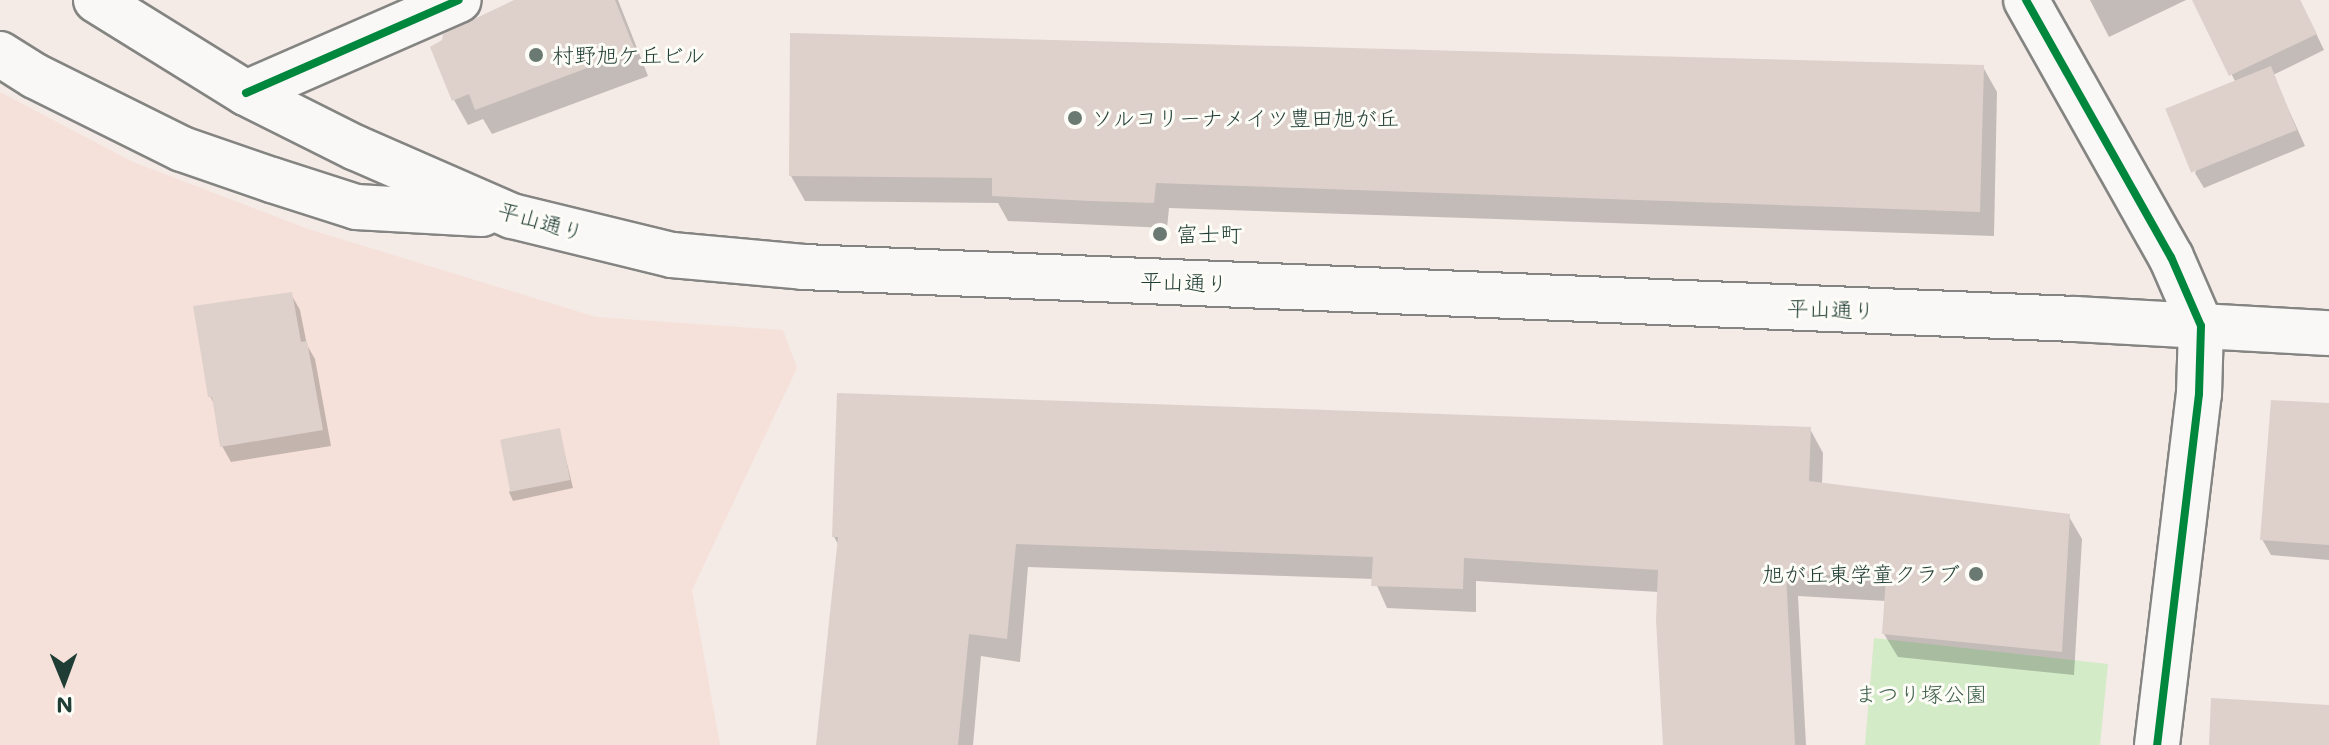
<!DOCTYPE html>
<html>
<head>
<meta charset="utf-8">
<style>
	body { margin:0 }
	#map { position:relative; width:2329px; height:745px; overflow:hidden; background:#f4eae6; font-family:Mali,"Klee One",sans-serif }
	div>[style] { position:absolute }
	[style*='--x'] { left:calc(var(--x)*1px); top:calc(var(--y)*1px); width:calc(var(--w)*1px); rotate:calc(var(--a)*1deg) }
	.built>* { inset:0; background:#f6e1da }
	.green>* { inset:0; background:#d3ebc7 }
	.shadow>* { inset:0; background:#0003 }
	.building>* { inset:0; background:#ded1cc; transform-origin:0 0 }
	.roads { filter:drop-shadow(2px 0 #848582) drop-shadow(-2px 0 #848582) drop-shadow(0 2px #848582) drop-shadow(0 -2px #848582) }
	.minor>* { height:44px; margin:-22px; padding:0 22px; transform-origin:22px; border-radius:22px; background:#faf8f6 }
	.tertiary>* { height:44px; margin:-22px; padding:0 22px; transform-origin:22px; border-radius:22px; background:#faf8f6 }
	.secondary>* { height:44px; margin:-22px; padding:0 22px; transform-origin:22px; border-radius:22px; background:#faf8f6 }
	.cycleway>* { height:8px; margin:-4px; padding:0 4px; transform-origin:4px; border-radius:4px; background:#00873e }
	.dots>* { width:22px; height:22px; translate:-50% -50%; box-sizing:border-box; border:4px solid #fdfcf7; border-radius:50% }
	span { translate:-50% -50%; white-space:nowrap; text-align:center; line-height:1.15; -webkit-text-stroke:6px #fdfcf7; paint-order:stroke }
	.poi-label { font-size:22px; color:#1f3d34 }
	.left { translate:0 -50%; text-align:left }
	.right { translate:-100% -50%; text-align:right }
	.street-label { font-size:22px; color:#1f3d34 }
	.park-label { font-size:22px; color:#3e604c }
	.north { position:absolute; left:24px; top:641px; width:80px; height:80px; -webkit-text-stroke:6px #fdfcf7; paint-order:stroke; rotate:179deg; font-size:22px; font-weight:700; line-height:32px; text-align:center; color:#1f3d34 }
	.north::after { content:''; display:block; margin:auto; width:28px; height:36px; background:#1f3d34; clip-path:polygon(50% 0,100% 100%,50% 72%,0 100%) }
</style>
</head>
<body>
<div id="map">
	<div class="built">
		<i style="clip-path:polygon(0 92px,133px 162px,308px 229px,596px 317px,783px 330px,797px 368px,692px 590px,720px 745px,0 745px)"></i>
	</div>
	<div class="green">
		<i style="clip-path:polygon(1874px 638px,2108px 664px,2100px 745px,1865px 745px)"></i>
	</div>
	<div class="shadow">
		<i style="clip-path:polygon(519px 0,618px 0,648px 76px,492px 134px,483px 119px,468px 125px,454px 100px,445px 36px)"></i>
		<i style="clip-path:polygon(2090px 0,2186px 0,2109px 37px)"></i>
		<i style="clip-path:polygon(2194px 0,2300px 0,2324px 50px,2273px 75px,2305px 146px,2204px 188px,2195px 173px,2236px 83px)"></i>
		<i style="clip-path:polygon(1983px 67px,1997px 92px,1994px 236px,1169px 208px,1167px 228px,1008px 221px,998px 203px,805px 201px,791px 176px)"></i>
		<i style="clip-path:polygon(291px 294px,300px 310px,307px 345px,315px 359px,331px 446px,231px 462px,222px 446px,216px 408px,210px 396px)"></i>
		<i style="clip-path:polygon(2329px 405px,2329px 560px,2271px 555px,2262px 539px)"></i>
		<i style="clip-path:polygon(1810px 429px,1823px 453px,1822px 484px,2068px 515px,2082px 539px,2074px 675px,1898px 657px,1884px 634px,1886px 601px,1798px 596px,1806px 745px,1665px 745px,1659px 592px,1476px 581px,1476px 612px,1387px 608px,1374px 579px,1028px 567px,1020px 662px,981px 656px,973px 745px,818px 745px,839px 546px,834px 537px)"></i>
		<i style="clip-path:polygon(559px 430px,573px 488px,513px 501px,509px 492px)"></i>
	</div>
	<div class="building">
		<i style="clip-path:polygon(514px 0,615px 0,635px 50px,475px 110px,469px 94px,452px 101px,430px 47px,442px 40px,443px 34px)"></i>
		<i style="clip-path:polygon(2192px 0,2300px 0,2317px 34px,2229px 76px)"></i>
		<i style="clip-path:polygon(790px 33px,1984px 65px,1980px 212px,1156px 183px,1154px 203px,1091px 201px,992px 196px,992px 178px,789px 176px)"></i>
		<i style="left:2271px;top:66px;width:69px;height:114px;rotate:68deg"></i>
		<i style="clip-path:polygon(292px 292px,301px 342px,307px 341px,323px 430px,220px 447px,212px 397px,208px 397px,193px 306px)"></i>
		<i style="clip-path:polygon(837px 393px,1811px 427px,1809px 481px,2070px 514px,2062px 652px,1882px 634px,1886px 578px,1786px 573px,1795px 745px,1663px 745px,1656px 620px,1658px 570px,1464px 558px,1463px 589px,1371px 586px,1373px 557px,1016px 544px,1007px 639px,969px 634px,958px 745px,816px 745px,838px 537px,832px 537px)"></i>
		<i style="clip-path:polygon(2271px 400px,2329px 403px,2329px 545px,2260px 540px)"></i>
		<i style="left:560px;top:428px;width:53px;height:61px;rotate:79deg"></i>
		<i style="clip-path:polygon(2211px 698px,2329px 705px,2329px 745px,2209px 745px)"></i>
	</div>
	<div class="roads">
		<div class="minor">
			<i style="--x:2026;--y:0;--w:295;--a:60.6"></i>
			<i style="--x:2171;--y:257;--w:75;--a:66.5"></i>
			<i style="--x:246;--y:93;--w:232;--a:-23.6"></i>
		</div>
		<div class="tertiary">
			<i style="--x:2157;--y:745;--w:354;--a:-83.2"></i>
			<i style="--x:2199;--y:394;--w:68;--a:-88.3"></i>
		</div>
		<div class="secondary">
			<i style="--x:96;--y:0;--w:176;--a:31.8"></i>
			<i style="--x:246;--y:93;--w:123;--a:26.6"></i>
			<i style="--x:356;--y:148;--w:170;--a:23.6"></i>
			<i style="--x:512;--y:216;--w:165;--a:13.7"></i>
			<i style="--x:672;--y:255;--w:132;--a:5.2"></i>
			<i style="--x:803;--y:267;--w:1273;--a:2.34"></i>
			<i style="--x:2075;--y:319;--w:254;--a:3.2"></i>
			<i style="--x:0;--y:54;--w:41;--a:32.2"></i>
			<i style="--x:35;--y:76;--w:164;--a:26.4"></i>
			<i style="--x:182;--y:149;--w:95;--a:19"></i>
			<i style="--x:272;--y:180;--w:88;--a:17.8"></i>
			<i style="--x:356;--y:207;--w:126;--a:3.2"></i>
		</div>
	</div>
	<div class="cycleway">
		<i style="--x:2026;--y:0;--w:295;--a:60.6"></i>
		<i style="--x:2171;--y:257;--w:75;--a:66.5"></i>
		<i style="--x:2201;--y:326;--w:68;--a:91.7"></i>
		<i style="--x:2199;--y:394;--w:354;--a:96.8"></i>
		<i style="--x:246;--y:93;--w:232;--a:-23.6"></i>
	</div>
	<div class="dots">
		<i style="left:536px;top:55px;background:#6a7a72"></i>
		<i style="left:1075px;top:118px;background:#6a7a72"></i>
		<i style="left:1160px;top:234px;background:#6a7a72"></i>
		<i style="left:1976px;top:574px;background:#6a7a72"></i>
	</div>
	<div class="poi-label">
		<span class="left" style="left:552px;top:55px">村野旭ケ丘ビル</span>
		<span class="left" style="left:1091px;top:118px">ソルコリーナメイツ豊田旭が丘</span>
		<span class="left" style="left:1176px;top:234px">富士町</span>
		<span class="right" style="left:1960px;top:574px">旭が丘東学童クラブ</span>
	</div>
	<div class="street-label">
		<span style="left:541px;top:221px;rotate:16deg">平山通り</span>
		<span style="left:1184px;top:282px;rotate:2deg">平山通り</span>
		<span style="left:1831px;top:309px;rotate:2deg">平山通り</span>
	</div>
	<div class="park-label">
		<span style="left:1921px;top:694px">まつり塚公園</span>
	</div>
	<div class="north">N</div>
</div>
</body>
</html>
